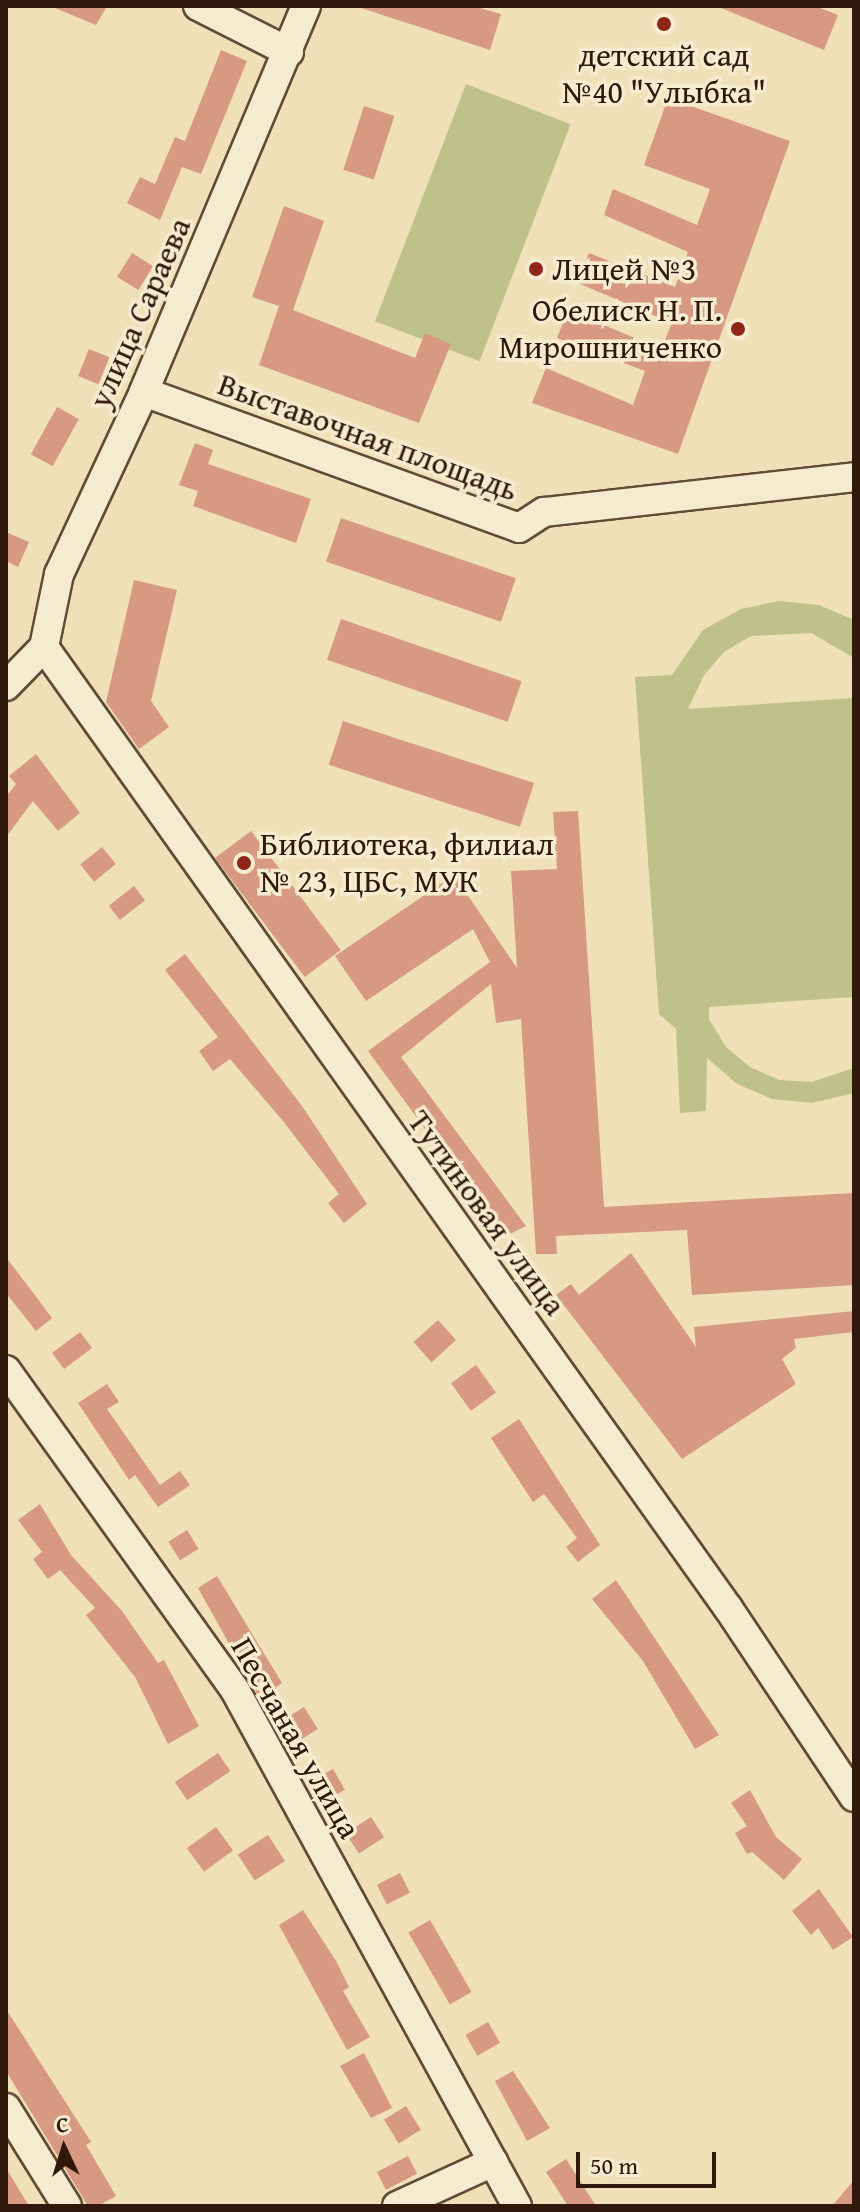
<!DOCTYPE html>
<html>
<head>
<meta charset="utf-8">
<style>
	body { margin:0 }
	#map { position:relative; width:860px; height:2212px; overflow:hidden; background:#f0e0b7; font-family:"Gentium Book Plus",serif }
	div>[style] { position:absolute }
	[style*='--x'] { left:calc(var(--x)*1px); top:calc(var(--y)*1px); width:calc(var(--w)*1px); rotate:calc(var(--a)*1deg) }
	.green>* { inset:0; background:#bfc18a; transform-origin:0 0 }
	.building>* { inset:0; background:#d79981; transform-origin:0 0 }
	.roads { filter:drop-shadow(2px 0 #604b36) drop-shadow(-2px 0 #604b36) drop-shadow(0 2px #604b36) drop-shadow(0 -2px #604b36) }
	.minor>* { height:28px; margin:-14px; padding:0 14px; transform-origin:14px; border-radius:14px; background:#f5ebd0 }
	.dots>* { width:22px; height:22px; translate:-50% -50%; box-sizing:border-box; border:4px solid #f5ebd0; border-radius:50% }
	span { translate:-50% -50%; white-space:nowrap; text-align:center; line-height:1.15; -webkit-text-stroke:7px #f5ebd0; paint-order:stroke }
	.poi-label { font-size:32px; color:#30190b }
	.left { translate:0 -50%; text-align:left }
	.right { translate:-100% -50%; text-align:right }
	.street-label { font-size:32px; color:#30190b }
	.frame { position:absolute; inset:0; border:8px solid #30190b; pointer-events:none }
	.north { position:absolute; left:24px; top:2108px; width:80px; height:80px; -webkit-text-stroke:6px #f5ebd0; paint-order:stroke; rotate:356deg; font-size:22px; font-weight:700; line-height:32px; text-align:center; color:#30190b }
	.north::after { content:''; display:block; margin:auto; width:28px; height:36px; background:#30190b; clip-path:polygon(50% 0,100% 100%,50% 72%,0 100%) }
	.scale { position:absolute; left:576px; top:2152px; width:140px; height:36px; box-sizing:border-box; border:4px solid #30190b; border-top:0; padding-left:10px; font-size:24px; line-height:28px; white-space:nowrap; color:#30190b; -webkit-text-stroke:6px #f5ebd0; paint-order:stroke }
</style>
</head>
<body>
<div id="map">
	<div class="green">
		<i style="left:466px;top:84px;width:112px;height:254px;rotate:21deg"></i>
		<i style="clip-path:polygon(779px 601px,819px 605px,854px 620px,854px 658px,811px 633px,751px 636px,724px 652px,704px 675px,688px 709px,854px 698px,854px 997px,709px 1007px,709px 1019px,726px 1047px,750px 1067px,779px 1080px,811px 1082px,854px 1068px,854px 1093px,812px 1103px,772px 1099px,737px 1084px,707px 1058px,706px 1111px,680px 1113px,676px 1029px,659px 1014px,635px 677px,672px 675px,703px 630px,741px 609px)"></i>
	</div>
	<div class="building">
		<i style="clip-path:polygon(50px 6px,107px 6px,96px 25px)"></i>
		<i style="clip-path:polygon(355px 6px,473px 6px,501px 14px,490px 50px)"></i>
		<i style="clip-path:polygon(716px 6px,815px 6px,838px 15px,824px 50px)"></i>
		<i style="clip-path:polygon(221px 50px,247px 61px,201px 174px,182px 167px,160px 220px,127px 203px,140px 177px,155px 184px,175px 137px,185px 141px)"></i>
		<i style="clip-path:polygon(668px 98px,790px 141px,678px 454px,532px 403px,546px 368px,633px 405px,645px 371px,557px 338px,568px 310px,661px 349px,672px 323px,578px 283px,589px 253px,675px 287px,688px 252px,604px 215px,613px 189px,697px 225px,710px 189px,644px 165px)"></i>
		<i style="left:364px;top:106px;width:32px;height:67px;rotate:18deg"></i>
		<i style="clip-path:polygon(284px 206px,324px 221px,293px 310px,415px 358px,425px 333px,451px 344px,419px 423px,259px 365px,279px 306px,252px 297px)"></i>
		<i style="left:132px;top:253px;width:25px;height:28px;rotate:32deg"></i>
		<i style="left:89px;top:349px;width:22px;height:29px;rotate:22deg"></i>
		<i style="left:57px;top:407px;width:25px;height:54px;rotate:29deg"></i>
		<i style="clip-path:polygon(195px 443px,213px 450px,208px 464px,311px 499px,296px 543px,193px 506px,198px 491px,179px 485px)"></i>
		<i style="left:341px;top:518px;width:185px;height:46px;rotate:19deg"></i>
		<i style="clip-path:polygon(6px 532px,29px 542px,18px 567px,6px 561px)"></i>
		<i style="clip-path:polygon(134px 580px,177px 590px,151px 701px,169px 727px,139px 749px,106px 702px)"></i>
		<i style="left:341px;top:619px;width:191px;height:43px;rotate:19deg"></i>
		<i style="left:343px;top:721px;width:201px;height:46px;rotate:18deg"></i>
		<i style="clip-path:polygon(36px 754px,80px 813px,58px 831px,33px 801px,6px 837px,6px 797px,16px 784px,9px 776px)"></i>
		<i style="clip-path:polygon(578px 811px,604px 1207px,854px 1193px,854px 1285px,692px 1295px,687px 1230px,556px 1236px,557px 1254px,536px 1254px,521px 1019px,496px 1023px,491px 984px,401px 1057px,526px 1226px,504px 1237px,368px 1051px,490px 962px,473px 929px,366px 1001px,335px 956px,454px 875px,517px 968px,511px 871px,557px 869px,553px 812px)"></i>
		<i style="left:251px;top:831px;width:149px;height:45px;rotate:53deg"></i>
		<i style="left:102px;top:847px;width:22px;height:28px;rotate:51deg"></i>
		<i style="left:134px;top:886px;width:18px;height:32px;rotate:52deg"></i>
		<i style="clip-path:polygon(185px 954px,302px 1106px,367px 1204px,344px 1223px,328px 1203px,339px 1194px,283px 1121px,230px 1059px,213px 1071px,199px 1051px,218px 1037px,165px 970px)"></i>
		<i style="clip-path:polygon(631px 1253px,696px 1347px,694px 1327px,854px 1311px,854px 1332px,794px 1339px,796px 1348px,782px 1359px,796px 1384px,682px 1459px,556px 1295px,571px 1284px,579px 1295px)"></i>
		<i style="clip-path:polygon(6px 1257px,52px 1318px,36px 1331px,6px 1293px)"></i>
		<i style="left:438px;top:1320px;width:27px;height:33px;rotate:48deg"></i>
		<i style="left:80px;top:1332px;width:20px;height:35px;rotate:53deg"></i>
		<i style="left:476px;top:1365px;width:34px;height:31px;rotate:54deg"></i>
		<i style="clip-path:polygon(107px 1384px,119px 1402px,107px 1409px,160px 1485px,180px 1471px,190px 1485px,158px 1507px,135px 1475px,129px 1480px,78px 1403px)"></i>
		<i style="clip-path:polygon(519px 1419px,600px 1545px,578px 1562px,566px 1547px,577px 1538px,544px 1494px,533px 1502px,491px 1438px)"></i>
		<i style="clip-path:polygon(40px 1504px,71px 1555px,122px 1611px,158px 1663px,164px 1660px,199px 1726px,168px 1744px,135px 1677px,86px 1615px,95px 1608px,60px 1570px,48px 1579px,33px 1559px,42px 1552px,18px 1520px)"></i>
		<i style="left:187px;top:1530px;width:22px;height:22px;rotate:58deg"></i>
		<i style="clip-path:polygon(217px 1576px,282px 1683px,260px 1699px,198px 1588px)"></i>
		<i style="clip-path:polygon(616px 1580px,719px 1735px,695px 1749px,643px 1661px,592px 1599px)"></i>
		<i style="left:304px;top:1707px;width:26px;height:31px;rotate:58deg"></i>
		<i style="left:218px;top:1753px;width:22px;height:52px;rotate:56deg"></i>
		<i style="left:333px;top:1769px;width:24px;height:25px;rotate:60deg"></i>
		<i style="clip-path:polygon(750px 1790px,776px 1837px,802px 1859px,784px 1880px,752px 1852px,747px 1854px,735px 1833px,747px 1826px,731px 1803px)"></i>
		<i style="left:371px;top:1817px;width:24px;height:30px;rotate:57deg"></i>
		<i style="left:216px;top:1827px;width:29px;height:36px;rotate:54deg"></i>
		<i style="left:268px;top:1835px;width:31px;height:36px;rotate:57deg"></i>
		<i style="left:400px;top:1873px;width:22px;height:26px;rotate:63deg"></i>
		<i style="clip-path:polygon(819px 1889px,853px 1937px,833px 1950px,818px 1928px,811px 1935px,792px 1911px)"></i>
		<i style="clip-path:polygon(303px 1910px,336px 1961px,349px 1987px,343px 1991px,370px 2037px,347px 2050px,279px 1925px)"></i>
		<i style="left:430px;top:1920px;width:83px;height:25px;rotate:60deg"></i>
		<i style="clip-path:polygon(6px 2009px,91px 2142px,86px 2145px,116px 2196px,98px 2206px,88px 2206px,6px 2071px)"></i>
		<i style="left:488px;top:2022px;width:24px;height:26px;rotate:60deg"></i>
		<i style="clip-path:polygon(364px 2053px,392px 2108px,371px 2118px,340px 2066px)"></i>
		<i style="clip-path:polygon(513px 2071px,550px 2128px,527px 2141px,495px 2081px)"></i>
		<i style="left:406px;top:2106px;width:28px;height:26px;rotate:58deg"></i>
		<i style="left:408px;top:2156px;width:20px;height:35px;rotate:63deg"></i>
		<i style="clip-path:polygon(566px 2159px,596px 2206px,568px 2206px,546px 2172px)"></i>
		<i style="clip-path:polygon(6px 2168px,29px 2206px,6px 2206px)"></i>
		<i style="clip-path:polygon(854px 2180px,854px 2206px,832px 2206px)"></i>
	</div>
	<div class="roads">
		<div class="minor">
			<i style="--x:198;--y:6;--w:102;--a:26.8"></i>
			<i style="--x:306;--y:6;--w:419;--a:112.8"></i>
			<i style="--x:144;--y:392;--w:201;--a:115"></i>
			<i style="--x:59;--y:574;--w:75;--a:101.6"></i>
			<i style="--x:44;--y:647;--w:1180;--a:54.56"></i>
			<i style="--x:728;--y:1608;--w:227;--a:56.3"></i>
			<i style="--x:144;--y:392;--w:399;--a:19.9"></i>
			<i style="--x:519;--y:528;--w:30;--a:-33"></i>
			<i style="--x:544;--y:512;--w:312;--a:-6.4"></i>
			<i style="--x:6;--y:686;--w:54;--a:-45.7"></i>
			<i style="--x:6;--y:1370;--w:393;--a:54.4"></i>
			<i style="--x:235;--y:1690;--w:588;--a:61.34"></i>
			<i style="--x:6;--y:2108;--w:115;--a:58.1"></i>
			<i style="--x:397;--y:2206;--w:106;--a:-24.6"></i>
		</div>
	</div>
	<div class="dots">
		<i style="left:664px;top:24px;background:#8f2418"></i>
		<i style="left:536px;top:269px;background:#8f2418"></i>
		<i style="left:738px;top:329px;background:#8f2418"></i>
		<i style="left:244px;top:863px;background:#8f2418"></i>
	</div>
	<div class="poi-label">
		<span style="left:664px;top:74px">детский сад<br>№40 "Улыбка"</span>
		<span class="left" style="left:552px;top:269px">Лицей №3</span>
		<span class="right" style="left:722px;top:329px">Обелиск Н. П.<br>Мирошниченко</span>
		<span class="left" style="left:260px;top:863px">Библиотека, филиал<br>№ 23, ЦБС, МУК</span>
	</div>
	<div class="street-label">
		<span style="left:140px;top:313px;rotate:-66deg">улица Сараева</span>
		<span style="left:368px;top:437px;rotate:20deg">Выставочная площадь</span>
		<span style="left:487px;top:1213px;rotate:54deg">Тутиновая улица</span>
		<span style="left:296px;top:1738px;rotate:60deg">Песчаная улица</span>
	</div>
	<div class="frame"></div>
	<div class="north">С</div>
	<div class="scale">50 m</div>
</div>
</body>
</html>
